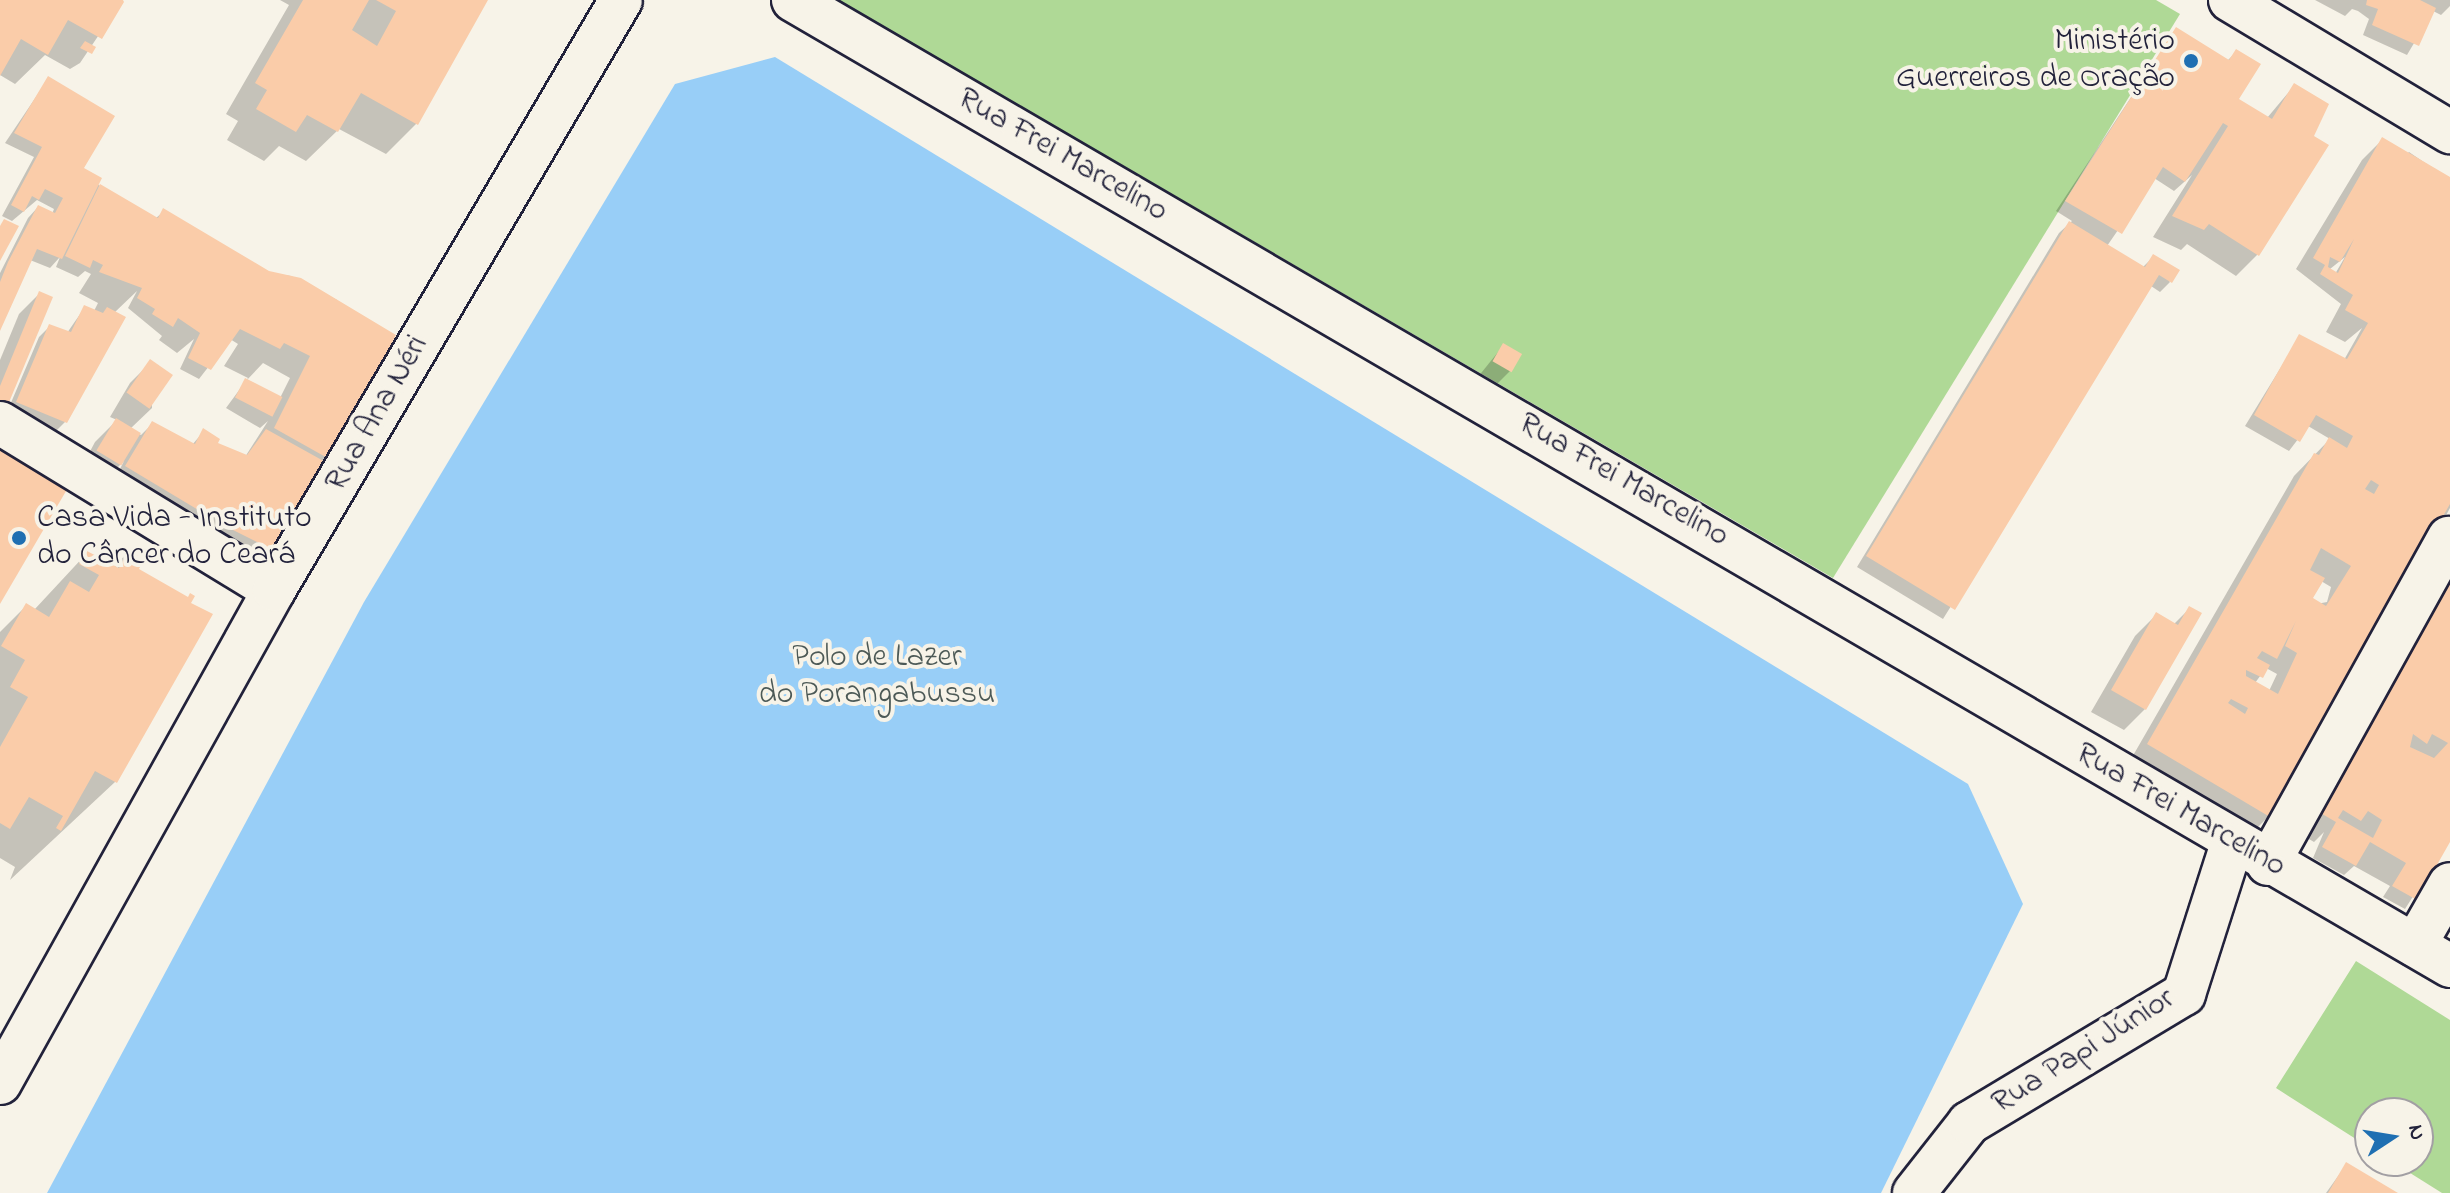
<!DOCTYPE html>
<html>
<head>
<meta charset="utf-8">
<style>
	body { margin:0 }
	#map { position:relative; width:2450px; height:1193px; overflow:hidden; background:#f7f3e8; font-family:"Indie Flower",sans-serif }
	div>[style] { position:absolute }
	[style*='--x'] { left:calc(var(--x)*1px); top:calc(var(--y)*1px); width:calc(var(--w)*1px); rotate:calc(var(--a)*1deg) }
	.green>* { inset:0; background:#afd996 }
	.water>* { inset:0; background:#98cef7 }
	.shadow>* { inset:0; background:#0003 }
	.building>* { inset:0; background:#facca9; transform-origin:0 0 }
	.roads { filter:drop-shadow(2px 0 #22223b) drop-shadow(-2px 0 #22223b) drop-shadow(0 2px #22223b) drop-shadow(0 -2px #22223b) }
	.minor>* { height:42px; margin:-21px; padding:0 21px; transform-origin:21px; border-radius:21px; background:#f7f3e8 }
	.dots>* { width:22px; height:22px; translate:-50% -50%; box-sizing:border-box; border:4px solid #f7f3e8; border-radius:50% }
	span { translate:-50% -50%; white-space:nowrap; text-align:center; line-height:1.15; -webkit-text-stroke:8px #f7f3e8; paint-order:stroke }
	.poi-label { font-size:32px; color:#22223b }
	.right { translate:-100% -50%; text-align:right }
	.left { translate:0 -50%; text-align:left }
	.street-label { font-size:32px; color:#22223b }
	.park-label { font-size:32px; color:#4c5956 }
	.north { position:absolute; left:2354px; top:1097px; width:80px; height:80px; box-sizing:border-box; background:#f7f3e8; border:2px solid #a29fa3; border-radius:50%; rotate:78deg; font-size:22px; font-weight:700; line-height:32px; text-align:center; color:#22223b }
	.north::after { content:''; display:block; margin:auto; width:28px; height:36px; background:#1f6fb2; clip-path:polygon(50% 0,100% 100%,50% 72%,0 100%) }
</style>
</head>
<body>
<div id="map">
	<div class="green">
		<i style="clip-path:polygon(838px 0,2156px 0,2180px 14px,1833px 578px)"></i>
		<i style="clip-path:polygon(2356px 961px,2450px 1020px,2450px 1193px,2442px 1193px,2391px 1161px,2418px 1161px,2418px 1113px,2370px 1113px,2370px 1148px,2276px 1088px)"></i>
	</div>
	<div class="water">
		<i style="clip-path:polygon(775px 57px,1968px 784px,2023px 904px,1881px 1193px,47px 1193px,364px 602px,675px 84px)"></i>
	</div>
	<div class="shadow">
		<i style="clip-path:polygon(0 0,117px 0,121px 2px,80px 63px,70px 69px,45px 55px,15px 84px,0 75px)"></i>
		<i style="clip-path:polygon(280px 0,486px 0,416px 124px,386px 154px,339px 129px,306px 161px,279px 146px,264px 161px,227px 140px,238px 121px,226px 114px,289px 5px)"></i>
		<i style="clip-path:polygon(2315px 0,2450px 0,2450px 6px,2441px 15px,2433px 11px,2407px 55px,2363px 35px,2369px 19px,2358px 11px,2352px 9px,2345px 16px)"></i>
		<i style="clip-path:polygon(2176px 29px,2227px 61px,2236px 52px,2231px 107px,2267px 118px,2294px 86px,2312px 137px,2326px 146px,2257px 255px,2236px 276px,2187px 244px,2181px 250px,2153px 237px,2192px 175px,2174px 191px,2154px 178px,2107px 246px,2142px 268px,2153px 257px,2170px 282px,2160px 292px,2151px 286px,1943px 619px,1857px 567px,2059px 233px,2072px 221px,2056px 211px)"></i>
		<i style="clip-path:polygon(evenodd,48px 79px,82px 169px,97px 184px,155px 219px,164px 211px,269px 273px,291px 276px,337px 300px,334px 305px,381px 368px,267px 562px,219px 538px,222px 532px,203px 522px,198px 526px,116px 477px,124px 461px,100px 485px,79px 472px,95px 442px,117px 420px,110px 417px,130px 383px,151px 362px,152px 408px,130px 429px,141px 435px,152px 424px,192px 445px,204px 431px,215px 444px,245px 457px,268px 421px,260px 428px,226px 408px,248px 378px,224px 366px,238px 344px,230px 339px,199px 379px,180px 369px,194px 339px,177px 353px,159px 340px,162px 336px,128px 308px,137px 291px,114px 313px,65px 422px,44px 443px,7px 412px,39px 337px,49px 327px,67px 333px,85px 307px,94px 311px,98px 303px,79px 293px,91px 274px,85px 271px,78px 277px,56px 267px,60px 257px,50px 268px,30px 260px,0 322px,0 273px,28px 218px,38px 207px,52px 214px,54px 209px,37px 200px,12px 221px,2px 216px,34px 157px,5px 143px,48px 79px,263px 363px,290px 378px,280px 398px,246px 381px,263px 363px)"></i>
		<i style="clip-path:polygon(evenodd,2383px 139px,2397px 163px,2409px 152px,2450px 180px,2450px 508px,2439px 528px,2425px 536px,2269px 816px,2248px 837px,2127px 766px,2294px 476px,2330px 439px,2308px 426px,2289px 451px,2245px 426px,2300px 336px,2344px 360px,2362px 328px,2345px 342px,2326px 332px,2341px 304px,2296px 269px,2362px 160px,2383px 139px,2345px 257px,2335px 274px,2330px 269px,2345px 257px,2383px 139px,2321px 581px,2331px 587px,2327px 602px,2306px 606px,2321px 581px,2383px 139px,2266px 668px,2277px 674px,2269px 691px,2255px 683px,2266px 668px)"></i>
		<i style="clip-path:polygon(40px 293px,0 411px,0 360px,19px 314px)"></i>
		<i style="clip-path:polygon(1503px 346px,1510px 371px,1489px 392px,1473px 383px)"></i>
		<i style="clip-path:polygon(130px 550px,136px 570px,115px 782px,10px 880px,15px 867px,0 858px,0 632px,26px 606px,34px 610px,87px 553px,113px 568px)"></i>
		<i style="clip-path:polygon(2450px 556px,2450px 838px,2405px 909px,2383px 897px,2390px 886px,2354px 866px,2344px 875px,2313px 858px,2324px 832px,2314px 842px,2290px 828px)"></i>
		<i style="clip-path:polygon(2190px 608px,2145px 709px,2124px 730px,2091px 712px,2135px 636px,2156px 615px,2173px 625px)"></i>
		<i style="clip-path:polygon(2346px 1165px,2394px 1193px,2326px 1193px)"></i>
	</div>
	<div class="building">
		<i style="clip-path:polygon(0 0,123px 0,124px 2px,102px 39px,68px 20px,48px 55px,21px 39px,0 76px)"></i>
		<i style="clip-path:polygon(303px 0,369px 0,352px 30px,377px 46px,396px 11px,376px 0,488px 0,418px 125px,361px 93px,338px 132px,307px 115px,296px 132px,256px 109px,267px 90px,255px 83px)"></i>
		<i style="clip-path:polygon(2367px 0,2420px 0,2436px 8px,2419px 46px,2372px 25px,2378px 9px,2366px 5px)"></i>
		<i style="clip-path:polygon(2176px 27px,2229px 60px,2236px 49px,2261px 64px,2239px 99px,2272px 119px,2294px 83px,2329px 104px,2314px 136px,2329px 145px,2259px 256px,2209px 224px,2204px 230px,2172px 216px,2228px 126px,2223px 123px,2185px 182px,2163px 167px,2122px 234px,2065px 201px)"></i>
		<i style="clip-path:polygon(85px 41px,96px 47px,92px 54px,80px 48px)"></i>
		<i style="clip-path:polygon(48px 76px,115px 116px,84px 168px,102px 178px,62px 259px,37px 249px,0 331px,0 282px,8px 262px,38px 205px,55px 213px,63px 198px,45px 189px,39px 200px,32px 196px,24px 212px,11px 205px,42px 147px,14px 133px)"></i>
		<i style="clip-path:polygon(evenodd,2382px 137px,2450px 177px,2450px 504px,2442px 518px,2446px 520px,2373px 632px,2297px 766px,2305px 771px,2270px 817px,2147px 744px,2314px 453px,2319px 455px,2329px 437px,2347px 448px,2353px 436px,2316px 415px,2300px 442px,2254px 415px,2299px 334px,2347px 359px,2368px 323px,2345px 310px,2353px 295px,2320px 274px,2325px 265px,2313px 258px,2382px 137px,2354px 239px,2338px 273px,2328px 267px,2330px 257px,2340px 262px,2354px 239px,2382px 137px,2371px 480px,2379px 485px,2374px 494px,2365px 489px,2371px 480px,2382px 137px,2321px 548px,2351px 566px,2326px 606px,2313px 598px,2325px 578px,2310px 570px,2321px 548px,2382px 137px,2296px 621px,2285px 646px,2297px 653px,2278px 694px,2246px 676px,2246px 670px,2263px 678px,2270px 665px,2257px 658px,2262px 651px,2277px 659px,2296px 621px,2382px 137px,2231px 699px,2248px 708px,2245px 714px,2228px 703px,2231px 699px)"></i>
		<i style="clip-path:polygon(100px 184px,158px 218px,163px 208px,269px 271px,301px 278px,396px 335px,331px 460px,274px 428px,310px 356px,284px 343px,280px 349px,240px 329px,211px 370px,188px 358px,200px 333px,178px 318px,173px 327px,152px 314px,155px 309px,137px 298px,142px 288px,99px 272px,103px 265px,93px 260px,90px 268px,65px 256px)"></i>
		<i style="clip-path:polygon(4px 219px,19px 226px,0 261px,0 226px)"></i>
		<i style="clip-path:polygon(2069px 221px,2145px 267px,2153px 254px,2180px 270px,2172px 283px,2159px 275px,1955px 610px,1866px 556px)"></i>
		<i style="clip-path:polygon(39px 291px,53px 297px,7px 407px,0 403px,0 386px)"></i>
		<i style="clip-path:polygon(84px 305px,103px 313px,107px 307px,126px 317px,67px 423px,16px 402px,49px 324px,71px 332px)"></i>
		<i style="left:1503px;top:343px;width:22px;height:21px;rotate:30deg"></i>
		<i style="left:150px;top:359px;width:28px;height:41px;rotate:35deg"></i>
		<i style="left:245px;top:378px;width:42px;height:22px;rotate:27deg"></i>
		<i style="left:116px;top:418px;width:29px;height:38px;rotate:31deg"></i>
		<i style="clip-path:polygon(152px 421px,195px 444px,203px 428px,220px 439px,218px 443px,247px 455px,266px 429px,329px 464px,279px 553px,227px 527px,231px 521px,214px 512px,210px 517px,125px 466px)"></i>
		<i style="clip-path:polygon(0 444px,69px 486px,0 604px)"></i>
		<i style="clip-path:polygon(130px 548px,145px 557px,139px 569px,188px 597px,190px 593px,195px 596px,191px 603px,213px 614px,117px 783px,95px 771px,61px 831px,56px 828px,63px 816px,29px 797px,10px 829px,0 823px,0 747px,28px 697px,10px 687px,25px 660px,1px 646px,26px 603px,49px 617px,70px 581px,89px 592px,99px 575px,79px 564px,87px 551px,119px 568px)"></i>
		<i style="clip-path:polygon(evenodd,2450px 563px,2450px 842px,2417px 900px,2392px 886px,2406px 863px,2370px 842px,2356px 866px,2322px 847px,2336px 822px,2310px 807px,2450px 563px,2413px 734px,2427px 744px,2432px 734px,2448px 743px,2434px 758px,2410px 747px,2413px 734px,2450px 563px,2343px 810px,2361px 821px,2368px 811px,2382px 820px,2373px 838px,2338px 818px,2343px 810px)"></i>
		<i style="clip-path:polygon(2189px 606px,2202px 613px,2146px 710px,2111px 690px,2156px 612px,2178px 625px)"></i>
		<i style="clip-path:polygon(2346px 1162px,2398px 1193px,2328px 1193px)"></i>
	</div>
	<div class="roads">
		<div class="minor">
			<i style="--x:793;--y:0;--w:1918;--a:30.24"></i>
			<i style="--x:2230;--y:0;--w:257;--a:31"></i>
			<i style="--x:0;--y:423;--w:321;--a:31.4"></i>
			<i style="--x:2268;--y:864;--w:373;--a:-61"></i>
			<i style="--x:2415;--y:945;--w:70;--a:-60.2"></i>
			<i style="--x:0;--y:1083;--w:564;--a:-60.94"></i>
			<i style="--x:274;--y:590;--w:684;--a:-59.54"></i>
			<i style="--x:1914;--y:1193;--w:89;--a:-51.8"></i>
			<i style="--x:1969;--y:1123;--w:251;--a:-31"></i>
			<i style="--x:2184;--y:994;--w:157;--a:-72.3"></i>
		</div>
	</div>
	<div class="dots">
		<i style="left:2191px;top:61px;background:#1f6fb2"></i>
		<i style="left:19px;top:538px;background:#1f6fb2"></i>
	</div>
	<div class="poi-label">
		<span class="right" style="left:2175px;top:61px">Ministério<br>Guerreiros de Oração</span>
		<span class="left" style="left:37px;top:538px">Casa Vida - Instituto<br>do Câncer do Ceará</span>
	</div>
	<div class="street-label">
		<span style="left:1062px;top:156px;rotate:30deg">Rua Frei Marcelino</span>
		<span style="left:378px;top:414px;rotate:-60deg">Rua Ana Néri</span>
		<span style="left:1623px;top:481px;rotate:30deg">Rua Frei Marcelino</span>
		<span style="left:2180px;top:811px;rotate:30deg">Rua Frei Marcelino</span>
		<span style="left:2084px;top:1052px;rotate:-32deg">Rua Papi Júnior</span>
	</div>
	<div class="park-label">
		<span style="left:877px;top:677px">Polo de Lazer<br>do Porangabussu</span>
	</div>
	<div class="north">N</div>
</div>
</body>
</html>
